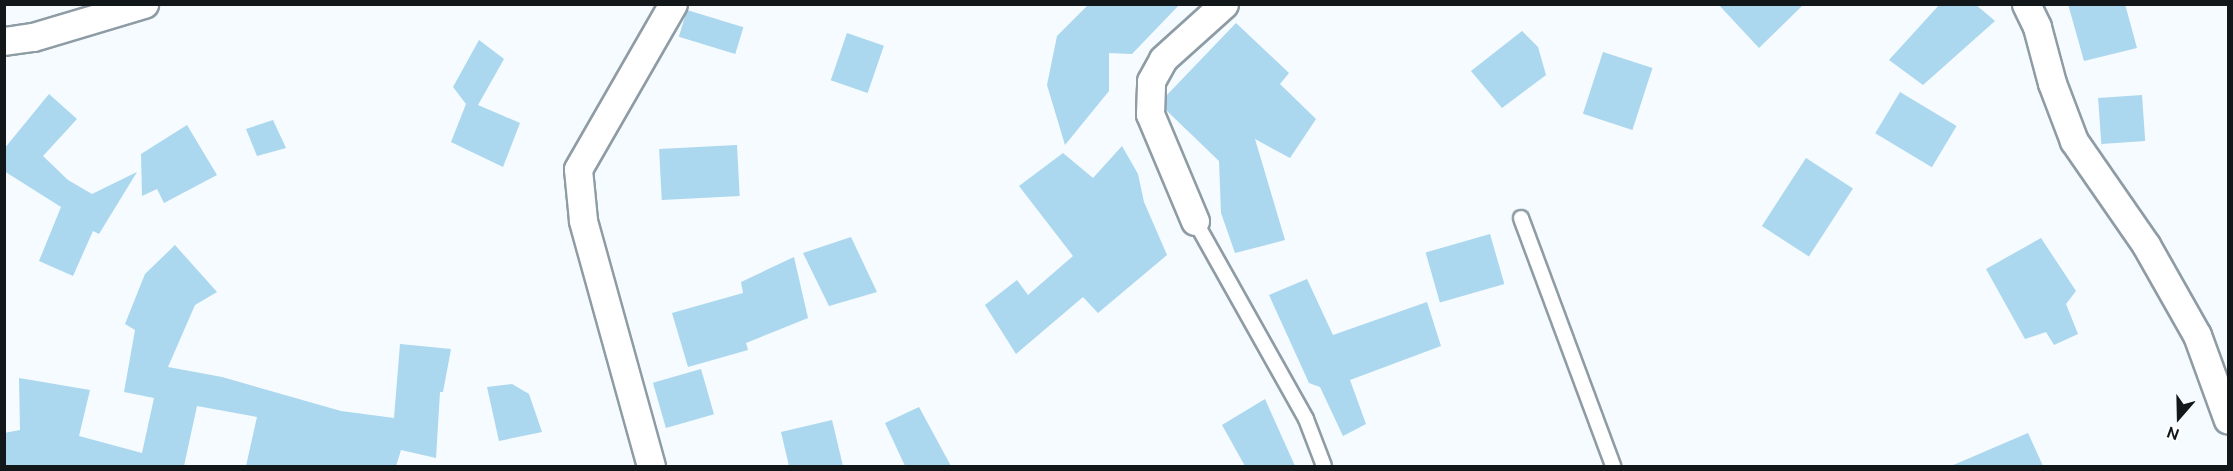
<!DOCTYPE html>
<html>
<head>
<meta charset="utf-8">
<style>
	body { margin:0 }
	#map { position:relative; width:2233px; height:471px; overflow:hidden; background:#f5fbfe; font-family:Ubuntu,sans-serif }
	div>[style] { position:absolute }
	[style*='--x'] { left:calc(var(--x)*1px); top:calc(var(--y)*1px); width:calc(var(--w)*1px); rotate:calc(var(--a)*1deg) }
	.building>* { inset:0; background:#abd7ef; transform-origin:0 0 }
	.roads { filter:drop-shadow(2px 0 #8e9ca5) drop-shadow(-2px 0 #8e9ca5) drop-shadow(0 2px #8e9ca5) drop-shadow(0 -2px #8e9ca5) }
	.lane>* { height:14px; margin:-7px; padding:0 7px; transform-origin:7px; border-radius:7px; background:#fff }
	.street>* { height:27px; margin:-13.5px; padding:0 13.5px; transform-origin:13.5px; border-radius:13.5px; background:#fff }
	span { translate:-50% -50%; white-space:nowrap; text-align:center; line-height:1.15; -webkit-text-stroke:6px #fff; paint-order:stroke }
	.frame { position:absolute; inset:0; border:6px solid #12171a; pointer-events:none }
	.north { position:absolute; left:2149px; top:387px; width:60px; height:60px; -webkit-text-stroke:4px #fff; paint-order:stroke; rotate:200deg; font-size:16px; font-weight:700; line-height:24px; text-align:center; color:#12171a }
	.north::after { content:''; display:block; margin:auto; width:21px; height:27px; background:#12171a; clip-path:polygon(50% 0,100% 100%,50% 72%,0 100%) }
</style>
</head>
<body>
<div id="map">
	<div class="building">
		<i style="clip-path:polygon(1089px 4px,1180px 4px,1132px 54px,1109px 53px,1109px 91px,1065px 145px,1047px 85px,1057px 36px)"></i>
		<i style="clip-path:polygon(1718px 4px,1804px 4px,1759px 48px)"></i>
		<i style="clip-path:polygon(1940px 4px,1975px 4px,1995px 21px,1923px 85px,1889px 60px)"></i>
		<i style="clip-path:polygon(2068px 4px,2125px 4px,2137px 48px,2084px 61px)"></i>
		<i style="left:687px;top:10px;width:59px;height:28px;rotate:17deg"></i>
		<i style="clip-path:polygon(1236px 23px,1289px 73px,1280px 84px,1316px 119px,1290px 158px,1255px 139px,1285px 240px,1235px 253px,1221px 213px,1219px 161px,1166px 110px,1166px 96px)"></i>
		<i style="clip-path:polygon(1522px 31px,1538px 47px,1546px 75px,1502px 108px,1471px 71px)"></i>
		<i style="left:847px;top:33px;width:39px;height:50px;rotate:19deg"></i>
		<i style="clip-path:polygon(479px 40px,504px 59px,478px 105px,520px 123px,503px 167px,451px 142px,466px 104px,453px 87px)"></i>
		<i style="left:1603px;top:52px;width:52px;height:65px;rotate:18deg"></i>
		<i style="left:1900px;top:92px;width:66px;height:48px;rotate:31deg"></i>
		<i style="clip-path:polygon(49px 94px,77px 119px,43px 156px,68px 180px,92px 194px,137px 172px,99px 234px,93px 231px,73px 276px,39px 261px,61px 207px,4px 171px,4px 149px)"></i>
		<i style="left:2142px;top:95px;width:46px;height:44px;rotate:86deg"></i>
		<i style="clip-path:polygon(273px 120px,286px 148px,257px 156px,246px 129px)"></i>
		<i style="clip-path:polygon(187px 125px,217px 175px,164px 203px,157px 189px,142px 196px,141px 154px)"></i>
		<i style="left:737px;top:145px;width:51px;height:78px;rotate:87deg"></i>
		<i style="clip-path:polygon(1122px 146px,1138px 174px,1144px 202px,1167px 255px,1098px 313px,1083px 297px,1016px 354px,985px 305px,1017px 280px,1028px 295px,1073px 256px,1019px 186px,1063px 153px,1093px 178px)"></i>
		<i style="left:1806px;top:158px;width:56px;height:81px;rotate:33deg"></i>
		<i style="left:1490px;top:234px;width:52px;height:67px;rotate:74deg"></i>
		<i style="clip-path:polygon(851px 237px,877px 292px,829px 306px,803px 253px)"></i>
		<i style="clip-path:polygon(2041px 238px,2076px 291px,2066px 304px,2078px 334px,2054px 345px,2046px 332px,2025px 339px,1986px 269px)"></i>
		<i style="clip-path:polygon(175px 245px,217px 292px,195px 305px,168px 367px,222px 377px,341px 411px,394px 418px,400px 344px,451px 349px,443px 392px,440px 392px,436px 458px,401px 450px,396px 466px,246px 466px,257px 417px,197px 406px,184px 466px,4px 466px,4px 433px,20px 430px,19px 378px,90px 390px,79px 436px,142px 453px,154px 398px,124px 392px,135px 330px,125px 324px,145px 274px)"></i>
		<i style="clip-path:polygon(794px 257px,808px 318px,746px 343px,748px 350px,688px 367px,672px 313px,743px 293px,741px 282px)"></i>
		<i style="clip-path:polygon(1307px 279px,1333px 335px,1427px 302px,1441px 346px,1350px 380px,1366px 424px,1343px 436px,1320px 387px,1309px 383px,1269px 295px)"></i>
		<i style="left:701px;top:369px;width:47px;height:50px;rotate:74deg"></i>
		<i style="clip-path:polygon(512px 384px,529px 394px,542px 432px,499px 441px,487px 387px)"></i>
		<i style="clip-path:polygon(1265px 399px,1295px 466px,1245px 466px,1222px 425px)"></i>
		<i style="clip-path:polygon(919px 407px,951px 466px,905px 466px,885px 423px)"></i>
		<i style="clip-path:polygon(832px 420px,843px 466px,789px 466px,781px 432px)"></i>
		<i style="clip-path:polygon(2028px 433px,2043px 466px,1951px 466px)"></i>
	</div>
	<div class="roads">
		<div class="lane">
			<i style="--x:1521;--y:218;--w:265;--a:69.6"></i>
			<i style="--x:1195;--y:221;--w:227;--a:60.7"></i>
			<i style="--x:1306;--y:419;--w:50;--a:69"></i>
		</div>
		<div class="street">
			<i style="--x:2026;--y:4;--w:25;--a:64"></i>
			<i style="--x:2037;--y:27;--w:58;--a:75"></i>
			<i style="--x:2052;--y:83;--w:62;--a:69.2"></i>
			<i style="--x:2074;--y:141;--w:126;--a:55.3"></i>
			<i style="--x:2146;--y:245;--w:103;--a:60.5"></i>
			<i style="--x:2197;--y:335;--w:90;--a:70"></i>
			<i style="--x:4;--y:41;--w:29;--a:-8"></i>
			<i style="--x:33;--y:37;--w:116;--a:-16.6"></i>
			<i style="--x:1195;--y:221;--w:116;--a:-112.8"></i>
			<i style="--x:1150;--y:114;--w:33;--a:-88"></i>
			<i style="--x:1151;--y:81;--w:25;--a:-61"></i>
			<i style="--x:1163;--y:59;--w:82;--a:-42"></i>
			<i style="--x:651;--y:466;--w:255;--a:-105.5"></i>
			<i style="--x:583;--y:220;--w:51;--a:-95.6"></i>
			<i style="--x:578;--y:169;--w:190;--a:-60.1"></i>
		</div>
	</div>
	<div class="frame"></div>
	<div class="north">N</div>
</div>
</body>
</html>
